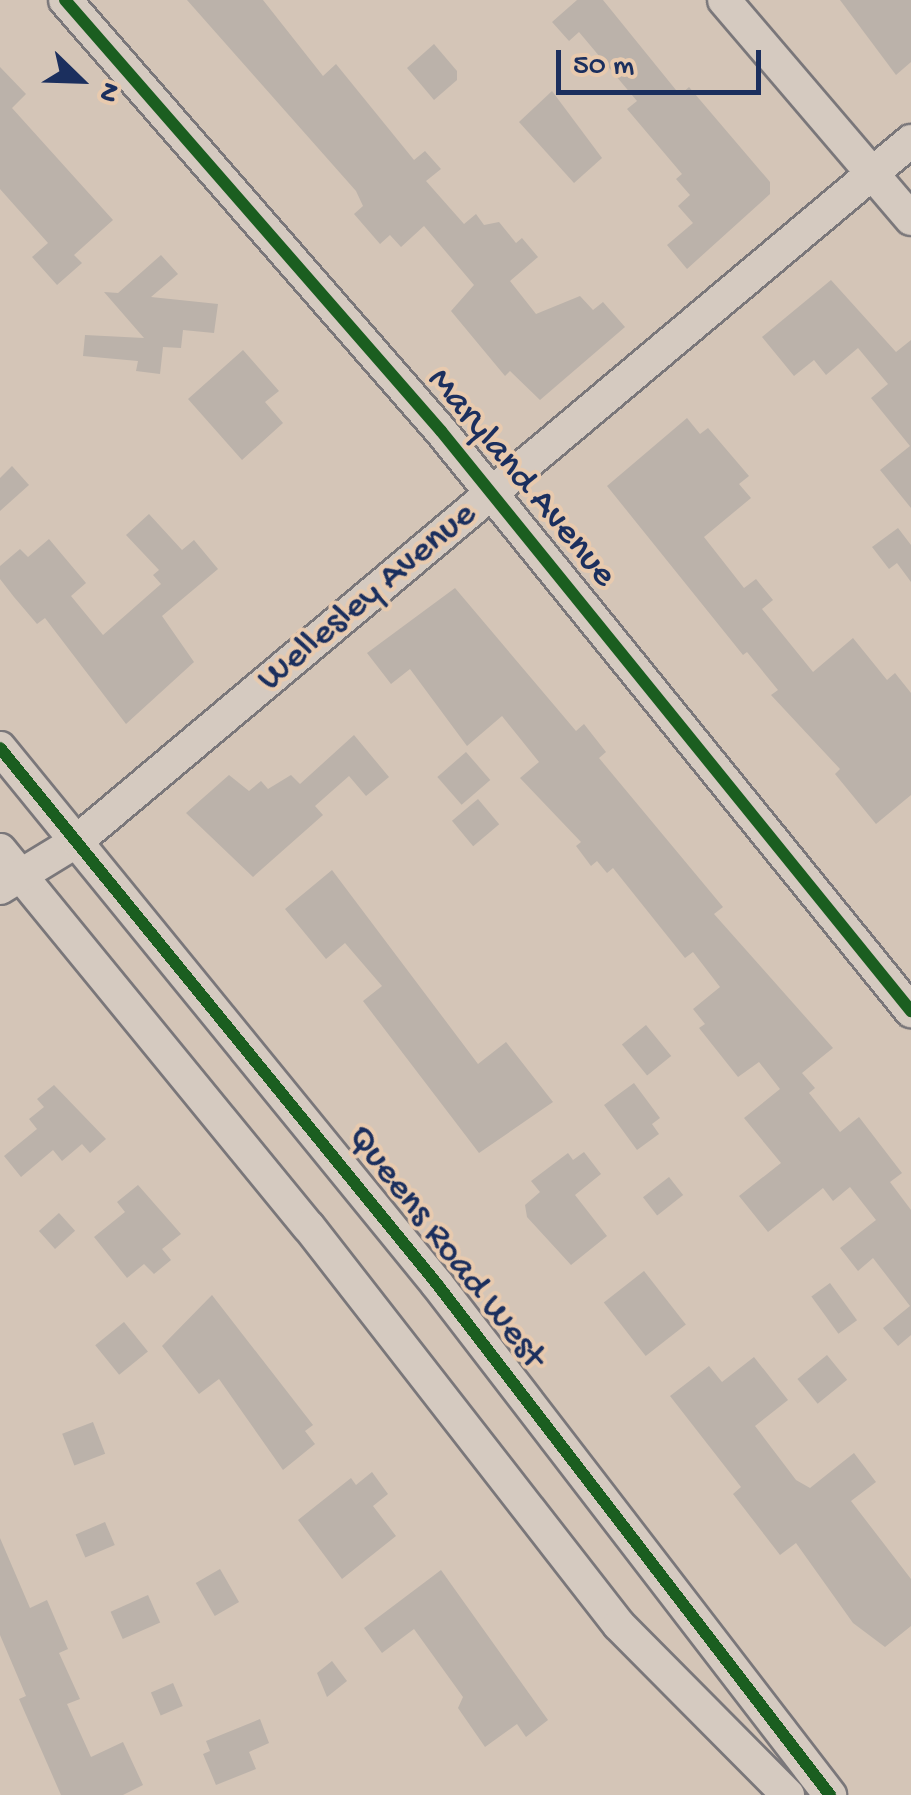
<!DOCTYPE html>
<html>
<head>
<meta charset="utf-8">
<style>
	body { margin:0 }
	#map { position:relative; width:911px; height:1795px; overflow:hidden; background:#d4c5b7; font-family:"Gochi Hand",sans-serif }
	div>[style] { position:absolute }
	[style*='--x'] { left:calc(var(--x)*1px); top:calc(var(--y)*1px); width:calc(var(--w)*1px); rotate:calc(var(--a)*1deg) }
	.building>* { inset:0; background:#bbb2aa; transform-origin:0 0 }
	.roads { filter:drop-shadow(2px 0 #7a777a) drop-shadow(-2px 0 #7a777a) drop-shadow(0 2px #7a777a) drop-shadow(0 -2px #7a777a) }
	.minor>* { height:32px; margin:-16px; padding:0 16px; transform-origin:16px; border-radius:16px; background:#d5cac0 }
	.cycleway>* { height:12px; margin:-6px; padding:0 6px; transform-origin:6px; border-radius:6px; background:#1b5e20 }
	span { translate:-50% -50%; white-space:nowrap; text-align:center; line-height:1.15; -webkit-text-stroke:8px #e8caae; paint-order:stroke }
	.street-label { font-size:38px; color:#1b2f5e }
	.north { position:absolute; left:30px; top:30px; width:100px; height:100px; -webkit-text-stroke:8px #e8caae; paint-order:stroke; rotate:113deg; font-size:28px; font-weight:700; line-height:40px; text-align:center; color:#1b2f5e }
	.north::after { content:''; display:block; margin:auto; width:35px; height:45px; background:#1b2f5e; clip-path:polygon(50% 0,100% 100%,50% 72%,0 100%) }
	.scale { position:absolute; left:556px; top:50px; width:205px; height:45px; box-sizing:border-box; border:5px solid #1b2f5e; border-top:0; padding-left:12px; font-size:30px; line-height:35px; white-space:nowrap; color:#1b2f5e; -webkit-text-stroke:8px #e8caae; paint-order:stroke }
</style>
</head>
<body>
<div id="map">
	<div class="building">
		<i style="clip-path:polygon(187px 0,263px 0,323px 76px,336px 64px,414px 160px,425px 151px,441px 169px,426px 181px,464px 224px,476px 214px,484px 225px,499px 222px,516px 243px,522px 238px,538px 257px,510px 281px,536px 314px,580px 296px,593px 310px,603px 302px,625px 327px,540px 400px,510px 371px,505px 376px,451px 311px,474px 285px,424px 226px,401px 247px,390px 235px,380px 244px,354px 214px,363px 206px,356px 191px)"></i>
		<i style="clip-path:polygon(577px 0,603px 0,680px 95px,689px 87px,770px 182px,770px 194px,687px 269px,667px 245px,693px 223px,678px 206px,690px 195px,676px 179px,682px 174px,627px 109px,637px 101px,579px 32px,569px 41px,552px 22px)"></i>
		<i style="clip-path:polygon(840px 0,911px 0,911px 62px,896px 75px)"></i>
		<i style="clip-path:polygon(434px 44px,457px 71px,457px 80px,434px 100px,407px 68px)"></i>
		<i style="clip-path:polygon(0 67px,26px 94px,12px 108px,113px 220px,74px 255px,82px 263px,57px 285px,32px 257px,48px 243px,0 189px)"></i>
		<i style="clip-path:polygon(552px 91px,602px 158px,574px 183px,519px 122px)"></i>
		<i style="clip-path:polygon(161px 255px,178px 274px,151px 297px,218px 304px,214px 333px,183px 330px,181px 348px,163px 347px,160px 374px,136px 371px,138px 361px,83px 356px,85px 335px,144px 338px,104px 292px,118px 293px)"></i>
		<i style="clip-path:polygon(831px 280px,896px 352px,911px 340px,911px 508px,880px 470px,910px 446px,871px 398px,888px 384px,858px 348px,826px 375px,814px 360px,794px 376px,762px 337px)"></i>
		<i style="clip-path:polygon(243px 350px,279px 391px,265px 402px,283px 423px,242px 460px,188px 399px)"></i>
		<i style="clip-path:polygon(687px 418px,700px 434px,708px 428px,749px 476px,739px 484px,751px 498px,704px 537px,744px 588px,756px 579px,773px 600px,762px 609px,813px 672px,853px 638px,887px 680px,895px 673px,911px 693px,911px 795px,876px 824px,835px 774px,840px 769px,771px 695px,778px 690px,747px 652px,743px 655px,607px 486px)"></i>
		<i style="clip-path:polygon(12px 466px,29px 485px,0 511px,0 478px)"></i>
		<i style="clip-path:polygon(149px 514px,182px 550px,194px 540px,218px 569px,162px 616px,194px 662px,126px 724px,45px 618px,37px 624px,14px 597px,0 579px,0 566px,20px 549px,28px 557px,49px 539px,86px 583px,71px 596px,103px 635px,161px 584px,153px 575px,159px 570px,126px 535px)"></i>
		<i style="clip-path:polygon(898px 528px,911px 545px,911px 582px,897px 563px,889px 569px,872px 547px)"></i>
		<i style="clip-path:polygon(455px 588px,576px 731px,584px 724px,606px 752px,599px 758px,723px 907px,714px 914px,833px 1048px,802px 1073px,815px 1088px,809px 1093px,840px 1132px,859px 1117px,902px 1173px,890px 1182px,911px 1210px,911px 1335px,898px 1346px,883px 1328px,910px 1306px,873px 1258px,858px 1271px,840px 1248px,876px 1220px,850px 1187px,833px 1201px,823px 1188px,768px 1232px,739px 1196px,781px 1163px,744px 1118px,780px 1089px,759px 1062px,738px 1077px,699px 1028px,705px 1024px,693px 1009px,720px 987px,693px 952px,685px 958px,613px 868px,607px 873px,597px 861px,591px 866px,576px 846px,581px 842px,520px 778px,539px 762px,502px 716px,467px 746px,410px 669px,391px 684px,367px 653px)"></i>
		<i style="clip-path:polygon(354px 735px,389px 777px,366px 796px,349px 776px,315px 806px,323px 815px,253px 877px,186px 813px,229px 775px,249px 791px,261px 781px,268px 789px,291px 775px,300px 784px)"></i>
		<i style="left:466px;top:752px;width:37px;height:38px;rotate:49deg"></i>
		<i style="left:478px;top:799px;width:33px;height:34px;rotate:50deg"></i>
		<i style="clip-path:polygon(332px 870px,478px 1064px,506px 1042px,553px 1102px,479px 1153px,363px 1001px,382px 986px,345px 943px,326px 959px,285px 909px)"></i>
		<i style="left:646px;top:1025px;width:40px;height:31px;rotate:51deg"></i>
		<i style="clip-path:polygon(634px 1083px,660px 1118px,652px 1124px,659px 1134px,637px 1150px,604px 1105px)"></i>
		<i style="clip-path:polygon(54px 1085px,106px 1139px,90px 1153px,82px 1144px,62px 1161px,53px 1150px,21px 1177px,4px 1156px,37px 1129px,29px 1119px,44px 1107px,37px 1099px)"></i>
		<i style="clip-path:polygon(584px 1152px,601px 1174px,575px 1195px,607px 1236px,571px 1265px,527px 1217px,525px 1205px,540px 1192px,531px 1181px,568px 1153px,573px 1160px)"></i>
		<i style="left:669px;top:1177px;width:23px;height:33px;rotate:52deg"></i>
		<i style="clip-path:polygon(138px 1185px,181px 1234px,162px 1249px,171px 1260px,154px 1274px,144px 1264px,127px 1278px,94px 1237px,125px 1212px,117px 1202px)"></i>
		<i style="left:59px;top:1213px;width:24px;height:27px;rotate:48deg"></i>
		<i style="left:644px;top:1271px;width:68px;height:51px;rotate:52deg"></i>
		<i style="left:830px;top:1283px;width:46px;height:23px;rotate:54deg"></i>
		<i style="clip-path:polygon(212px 1295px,313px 1425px,305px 1431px,315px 1444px,283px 1470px,219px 1379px,199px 1394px,162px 1346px)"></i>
		<i style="left:124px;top:1322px;width:38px;height:37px;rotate:51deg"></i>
		<i style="left:827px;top:1355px;width:32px;height:38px;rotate:51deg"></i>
		<i style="clip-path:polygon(754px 1357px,788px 1400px,755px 1426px,796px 1480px,810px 1488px,854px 1453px,876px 1482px,851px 1501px,911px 1579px,911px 1626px,885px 1647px,853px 1623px,796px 1543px,780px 1555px,733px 1494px,741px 1487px,670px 1396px,709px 1366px,722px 1382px)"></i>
		<i style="left:93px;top:1422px;width:34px;height:33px;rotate:69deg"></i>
		<i style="clip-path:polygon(372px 1472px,388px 1494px,373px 1506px,396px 1536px,342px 1579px,298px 1520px,351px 1478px,356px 1485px)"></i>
		<i style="left:105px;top:1522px;width:25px;height:32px;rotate:67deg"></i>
		<i style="clip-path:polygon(0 1538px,30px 1608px,47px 1600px,68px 1649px,59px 1653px,80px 1699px,67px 1704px,91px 1757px,123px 1742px,143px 1785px,123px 1795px,61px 1795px,19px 1699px,26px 1696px,0 1635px)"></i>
		<i style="left:220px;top:1569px;width:38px;height:28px;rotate:60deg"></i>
		<i style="clip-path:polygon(441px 1570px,548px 1720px,526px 1737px,517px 1724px,485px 1747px,458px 1708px,463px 1697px,414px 1629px,382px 1653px,364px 1628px)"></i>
		<i style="left:148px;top:1595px;width:30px;height:41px;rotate:66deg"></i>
		<i style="clip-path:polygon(332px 1661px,347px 1681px,327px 1697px,317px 1673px)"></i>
		<i style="left:173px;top:1683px;width:25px;height:24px;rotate:67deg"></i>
		<i style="clip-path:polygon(260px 1719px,269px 1743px,249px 1752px,256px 1769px,216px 1785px,203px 1754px,210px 1751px,206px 1741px)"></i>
	</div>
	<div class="roads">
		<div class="minor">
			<i style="--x:65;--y:0;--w:572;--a:48.9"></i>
			<i style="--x:441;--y:431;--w:747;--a:50.98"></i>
			<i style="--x:724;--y:0;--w:288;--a:49.5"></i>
			<i style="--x:0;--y:748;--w:692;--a:50.81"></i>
			<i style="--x:437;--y:1284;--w:645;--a:52.44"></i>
			<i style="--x:0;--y:850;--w:487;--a:50.7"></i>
			<i style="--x:309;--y:1227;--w:504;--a:52.09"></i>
			<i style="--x:619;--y:1625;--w:240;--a:45.2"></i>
			<i style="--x:0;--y:888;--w:90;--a:-31.4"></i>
			<i style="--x:77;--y:841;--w:1089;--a:-40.01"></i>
		</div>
	</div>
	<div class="cycleway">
		<i style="--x:65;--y:0;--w:572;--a:48.9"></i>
		<i style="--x:441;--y:431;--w:747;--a:50.98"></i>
		<i style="--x:0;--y:748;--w:692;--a:50.81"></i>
		<i style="--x:437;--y:1284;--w:645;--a:52.44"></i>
	</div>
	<div class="street-label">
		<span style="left:520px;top:479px;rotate:50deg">Maryland Avenue</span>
		<span style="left:368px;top:598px;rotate:-40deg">Wellesley Avenue</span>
		<span style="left:445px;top:1248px;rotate:52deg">Queens Road West</span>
	</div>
	<div class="north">N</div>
	<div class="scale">50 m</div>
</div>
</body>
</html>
